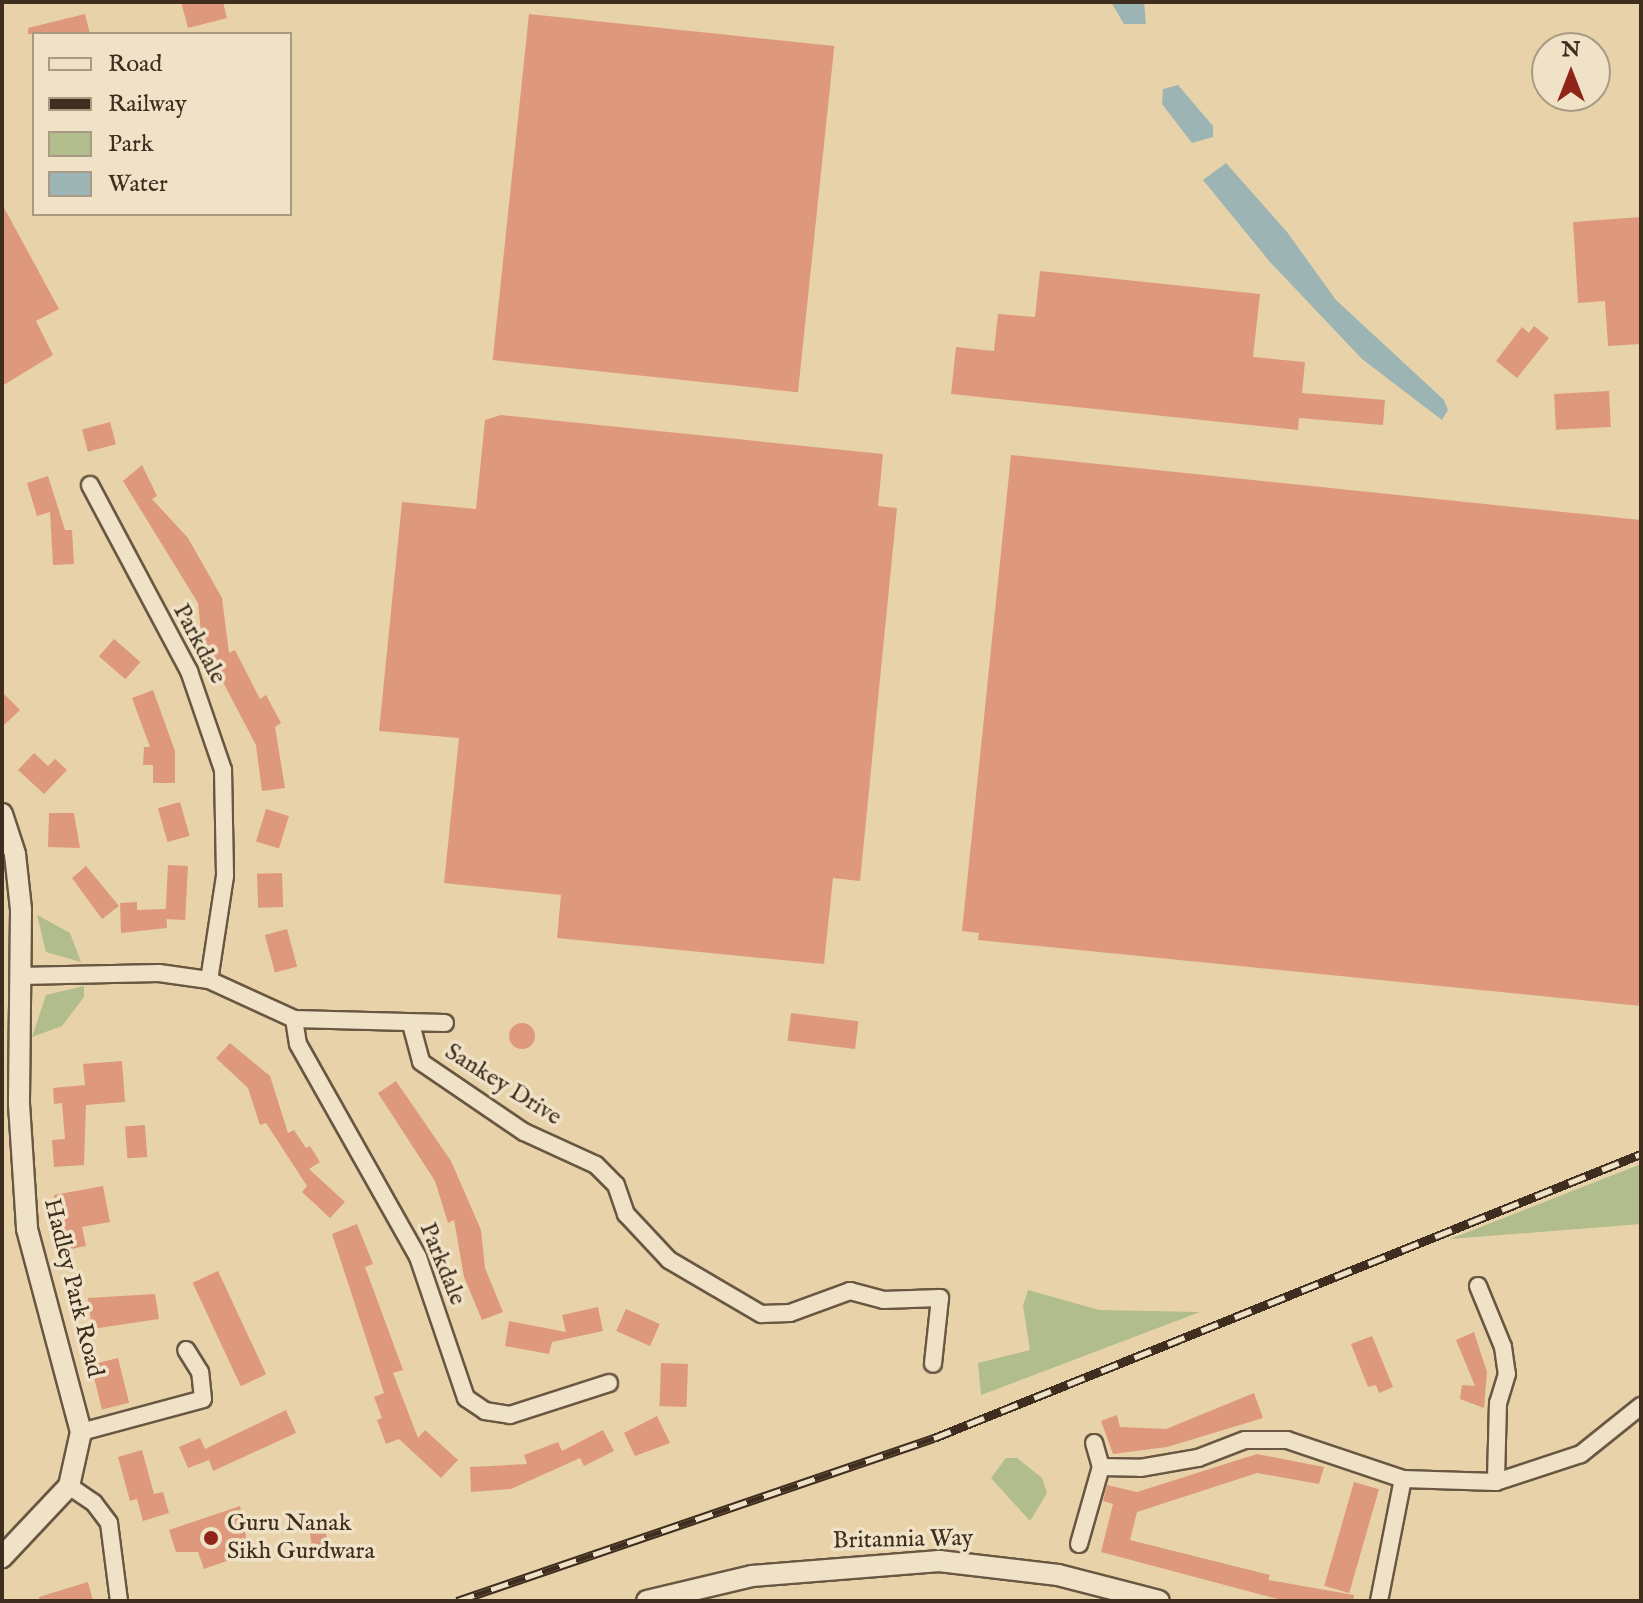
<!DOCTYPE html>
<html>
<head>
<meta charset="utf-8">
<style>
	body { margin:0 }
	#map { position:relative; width:1643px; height:1603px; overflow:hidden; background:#e7d2a9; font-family:"IM FELL English",serif }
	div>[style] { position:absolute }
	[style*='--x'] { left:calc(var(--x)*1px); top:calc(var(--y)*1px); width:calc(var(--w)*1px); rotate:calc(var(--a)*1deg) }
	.green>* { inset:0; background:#b1bd8c }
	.water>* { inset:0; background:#9cb5b4 }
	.building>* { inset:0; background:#de997c; transform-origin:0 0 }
	.round { border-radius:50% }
	.roads { filter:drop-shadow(2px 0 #695742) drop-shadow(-2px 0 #695742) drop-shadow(0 2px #695742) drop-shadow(0 -2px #695742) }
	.minor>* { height:16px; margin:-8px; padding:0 8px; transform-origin:8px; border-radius:8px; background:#efe2c7 }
	.tertiary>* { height:20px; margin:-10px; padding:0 10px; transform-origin:10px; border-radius:10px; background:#efe2c7 }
	.rail>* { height:9px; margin-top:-4.5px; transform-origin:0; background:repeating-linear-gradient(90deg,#efe2c7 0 18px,#3f2e1f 0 36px); box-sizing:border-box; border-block:2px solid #3f2e1f }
	.dots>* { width:22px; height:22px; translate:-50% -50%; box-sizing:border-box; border:4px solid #efe2c7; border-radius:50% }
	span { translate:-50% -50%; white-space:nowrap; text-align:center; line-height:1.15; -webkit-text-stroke:7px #efe2c7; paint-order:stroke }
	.street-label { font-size:24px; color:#3f2e1f }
	.poi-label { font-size:24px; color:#3f2e1f }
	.left { translate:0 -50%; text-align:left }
	.frame { position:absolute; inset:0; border:4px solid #3f2e1f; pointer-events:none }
	.legend { position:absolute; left:32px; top:32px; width:260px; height:184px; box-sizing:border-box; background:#efe2c7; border:2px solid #a99a84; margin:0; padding:10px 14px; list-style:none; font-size:24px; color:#3f2e1f }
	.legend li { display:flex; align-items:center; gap:16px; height:40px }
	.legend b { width:40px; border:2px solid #a99a84 }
	.north { position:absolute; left:1531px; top:32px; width:80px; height:80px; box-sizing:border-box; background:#efe2c7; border:2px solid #a99a84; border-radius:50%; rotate:0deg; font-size:22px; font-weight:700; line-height:32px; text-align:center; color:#3f2e1f }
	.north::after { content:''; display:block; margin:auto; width:28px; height:36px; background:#8f2418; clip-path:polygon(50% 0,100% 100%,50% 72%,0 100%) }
</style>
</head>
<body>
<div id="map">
	<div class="green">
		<i style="clip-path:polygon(37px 915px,70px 933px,81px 962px,46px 952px)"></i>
		<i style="clip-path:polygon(84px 986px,84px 997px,62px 1026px,32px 1037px,46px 995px)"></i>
		<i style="clip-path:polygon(1641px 1164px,1641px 1224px,1450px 1239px)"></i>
		<i style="clip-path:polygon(1028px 1290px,1099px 1310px,1200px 1312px,981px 1395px,978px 1363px,1030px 1350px,1023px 1306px)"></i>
		<i style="clip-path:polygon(1006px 1458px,1017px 1458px,1042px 1478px,1047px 1493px,1030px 1521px,991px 1478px)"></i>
	</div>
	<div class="water">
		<i style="clip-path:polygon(1111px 2px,1144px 2px,1146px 24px,1124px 24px)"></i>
		<i style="clip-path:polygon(1178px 85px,1213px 126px,1213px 137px,1192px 143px,1162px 104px,1163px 89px)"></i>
		<i style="clip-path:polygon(1226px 163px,1287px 232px,1336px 300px,1444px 400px,1448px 410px,1442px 420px,1362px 359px,1270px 262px,1203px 180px)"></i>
	</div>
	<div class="building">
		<i style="clip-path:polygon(181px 2px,223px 2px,227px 18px,188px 28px)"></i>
		<i style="clip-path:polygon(85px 14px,90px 34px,28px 34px,28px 28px)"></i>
		<i style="left:529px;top:14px;width:307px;height:348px;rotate:6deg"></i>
		<i style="clip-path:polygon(2px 204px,59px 309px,36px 321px,53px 355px,2px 386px)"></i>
		<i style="clip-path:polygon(1641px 217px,1641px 344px,1608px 346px,1605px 301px,1578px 303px,1573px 222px)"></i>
		<i style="clip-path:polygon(1040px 271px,1260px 294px,1253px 357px,1305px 362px,1302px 393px,1385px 400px,1383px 425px,1299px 418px,1298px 430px,951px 394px,956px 347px,994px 351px,998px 314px,1035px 317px)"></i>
		<i style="clip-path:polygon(1534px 326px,1549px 338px,1517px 378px,1496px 361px,1522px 327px,1529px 333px)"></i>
		<i style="left:1609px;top:391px;width:36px;height:55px;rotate:87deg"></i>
		<i style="clip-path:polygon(501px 415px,883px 454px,878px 506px,897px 508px,860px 881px,833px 878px,824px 964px,557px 938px,561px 895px,444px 883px,459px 738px,379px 731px,402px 502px,476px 509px,485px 420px)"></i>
		<i style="left:110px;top:422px;width:23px;height:29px;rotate:75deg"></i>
		<i style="clip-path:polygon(1011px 455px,1641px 520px,1641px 1006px,978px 940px,979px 933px,962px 931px)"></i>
		<i style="clip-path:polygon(142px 465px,157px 496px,152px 499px,188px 538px,222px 598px,229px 653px,235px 650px,260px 699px,266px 695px,281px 723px,275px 727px,285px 788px,262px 791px,256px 745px,202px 642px,198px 603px,123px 481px)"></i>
		<i style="clip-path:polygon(48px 476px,65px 530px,72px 530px,74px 564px,53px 565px,50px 512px,37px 516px,27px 483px)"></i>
		<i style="left:114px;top:639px;width:35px;height:23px;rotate:41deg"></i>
		<i style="clip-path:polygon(153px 690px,175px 751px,175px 783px,153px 783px,153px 765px,143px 765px,144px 747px,150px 747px,132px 698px)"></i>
		<i style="clip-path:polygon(2px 692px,20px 710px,2px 727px)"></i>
		<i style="clip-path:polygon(34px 753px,48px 766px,55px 759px,67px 770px,44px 794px,18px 770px)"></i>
		<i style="left:180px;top:802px;width:35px;height:23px;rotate:74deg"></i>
		<i style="left:266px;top:809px;width:24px;height:34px;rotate:17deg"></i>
		<i style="clip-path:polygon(49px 813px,74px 813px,80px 848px,48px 847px)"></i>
		<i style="left:168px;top:865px;width:20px;height:54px;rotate:3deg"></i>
		<i style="clip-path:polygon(86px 866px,119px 906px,102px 919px,72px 878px)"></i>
		<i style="left:282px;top:873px;width:34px;height:25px;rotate:88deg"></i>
		<i style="clip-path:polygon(137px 902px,137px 910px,166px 909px,167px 928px,121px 933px,120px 903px)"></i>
		<i style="left:287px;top:929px;width:39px;height:23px;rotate:75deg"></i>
		<i style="left:791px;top:1013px;width:68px;height:28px;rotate:7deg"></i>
		<i class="round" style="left:509px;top:1023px;width:26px;height:26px"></i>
		<i style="clip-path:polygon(230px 1043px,270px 1076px,288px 1133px,294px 1130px,306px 1148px,310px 1146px,320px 1162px,309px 1169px,345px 1202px,330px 1218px,302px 1192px,307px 1186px,266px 1123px,260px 1125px,248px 1088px,216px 1058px)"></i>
		<i style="clip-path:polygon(122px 1061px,125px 1102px,86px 1105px,84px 1165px,54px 1167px,52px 1140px,65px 1139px,62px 1103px,54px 1104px,53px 1088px,85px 1085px,83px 1064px)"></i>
		<i style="clip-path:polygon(396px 1081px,451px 1161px,481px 1230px,485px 1268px,503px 1312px,482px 1320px,464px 1277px,454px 1220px,448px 1223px,435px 1181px,378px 1093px)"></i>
		<i style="left:145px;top:1125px;width:32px;height:20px;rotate:86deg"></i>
		<i style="clip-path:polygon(103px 1186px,110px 1222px,82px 1227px,86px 1246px,66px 1250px,54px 1195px)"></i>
		<i style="clip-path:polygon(357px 1224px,373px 1264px,365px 1267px,403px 1370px,393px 1373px,418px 1438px,425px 1430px,458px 1460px,441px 1478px,399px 1439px,386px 1444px,377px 1420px,382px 1418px,374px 1397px,384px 1393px,332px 1234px)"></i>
		<i style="left:218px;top:1271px;width:114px;height:28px;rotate:65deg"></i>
		<i style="clip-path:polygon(155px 1294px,159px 1319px,92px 1329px,88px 1298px)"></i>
		<i style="clip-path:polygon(598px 1307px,603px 1331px,552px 1342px,549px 1354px,505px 1346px,509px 1321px,566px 1332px,562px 1315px)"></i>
		<i style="left:626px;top:1309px;width:37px;height:24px;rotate:24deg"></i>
		<i style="clip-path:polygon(1474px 1332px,1487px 1372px,1484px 1408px,1460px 1399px,1462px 1385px,1475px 1386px,1456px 1340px)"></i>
		<i style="clip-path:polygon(1372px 1336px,1393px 1387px,1379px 1393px,1376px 1385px,1368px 1387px,1351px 1344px)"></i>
		<i style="left:118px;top:1358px;width:46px;height:28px;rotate:76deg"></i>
		<i style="left:661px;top:1363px;width:27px;height:43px;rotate:2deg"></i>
		<i style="clip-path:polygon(1254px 1393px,1263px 1418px,1167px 1447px,1113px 1454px,1101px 1421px,1117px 1415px,1120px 1427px,1166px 1429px)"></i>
		<i style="clip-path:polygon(286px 1410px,296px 1433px,213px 1471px,209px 1460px,188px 1468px,179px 1447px,200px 1438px,205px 1449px)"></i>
		<i style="clip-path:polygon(657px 1416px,670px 1443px,635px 1456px,624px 1433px)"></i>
		<i style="clip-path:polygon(603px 1430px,614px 1451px,584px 1466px,580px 1458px,511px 1489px,471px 1492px,470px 1467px,527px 1464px,524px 1455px,558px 1442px,562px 1451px)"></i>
		<i style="clip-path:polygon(142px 1450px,154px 1494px,163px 1492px,169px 1513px,143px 1521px,137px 1499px,130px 1501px,118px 1457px)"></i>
		<i style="clip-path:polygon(1257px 1454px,1324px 1467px,1319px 1484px,1257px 1473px,1137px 1512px,1130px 1540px,1270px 1575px,1268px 1580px,1354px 1595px,1353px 1601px,1285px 1601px,1101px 1552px,1113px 1504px,1103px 1501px,1107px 1485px,1137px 1492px)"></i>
		<i style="left:1354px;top:1482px;width:26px;height:108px;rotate:16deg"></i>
		<i style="clip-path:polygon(240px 1506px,249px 1553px,204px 1569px,198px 1552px,176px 1552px,169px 1530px)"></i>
		<i style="left:324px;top:1518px;width:35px;height:16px;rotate:82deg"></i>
		<i style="clip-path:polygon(88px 1582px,93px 1601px,40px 1601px,39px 1597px)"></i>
	</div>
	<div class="roads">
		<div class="minor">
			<i style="--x:90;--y:485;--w:211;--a:62"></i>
			<i style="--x:189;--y:671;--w:105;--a:71"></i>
			<i style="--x:223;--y:770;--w:106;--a:88.9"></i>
			<i style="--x:225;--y:876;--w:105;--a:98.7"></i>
			<i style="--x:20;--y:976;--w:139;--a:-1.2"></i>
			<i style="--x:159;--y:973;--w:50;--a:8"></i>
			<i style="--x:209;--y:980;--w:94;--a:24.6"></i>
			<i style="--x:294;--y:1019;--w:151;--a:1.5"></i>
			<i style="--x:294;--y:1019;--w:25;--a:81"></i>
			<i style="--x:298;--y:1044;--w:244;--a:60.6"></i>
			<i style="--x:418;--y:1257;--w:149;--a:71.2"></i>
			<i style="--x:466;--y:1398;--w:23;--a:34"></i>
			<i style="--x:485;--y:1411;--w:25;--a:9"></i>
			<i style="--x:510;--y:1415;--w:104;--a:-17.9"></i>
			<i style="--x:411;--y:1024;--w:39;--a:75"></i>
			<i style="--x:421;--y:1062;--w:125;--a:34.2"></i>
			<i style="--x:524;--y:1132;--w:79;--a:24.6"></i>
			<i style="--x:596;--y:1165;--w:28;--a:45"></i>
			<i style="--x:616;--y:1185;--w:31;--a:71"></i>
			<i style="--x:626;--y:1214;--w:63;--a:46.9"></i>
			<i style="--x:669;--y:1260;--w:107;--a:30.4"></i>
			<i style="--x:761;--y:1314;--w:29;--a:-2"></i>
			<i style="--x:790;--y:1313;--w:64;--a:-20.1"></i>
			<i style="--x:850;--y:1291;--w:34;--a:15"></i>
			<i style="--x:883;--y:1300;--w:57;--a:-2"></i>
			<i style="--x:940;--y:1298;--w:66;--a:96.1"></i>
			<i style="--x:1478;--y:1286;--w:66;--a:67.7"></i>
			<i style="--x:1503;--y:1347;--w:27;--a:82"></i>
			<i style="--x:1507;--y:1374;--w:30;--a:107"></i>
			<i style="--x:1498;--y:1403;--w:79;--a:91.5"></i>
			<i style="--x:81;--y:1432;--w:126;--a:-15.1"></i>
			<i style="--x:203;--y:1399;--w:27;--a:-96"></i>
			<i style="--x:200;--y:1372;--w:26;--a:-122"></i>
			<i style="--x:1101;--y:1467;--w:39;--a:1"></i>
			<i style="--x:1140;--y:1468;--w:59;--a:-9.8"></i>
			<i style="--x:1198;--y:1458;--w:50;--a:-21"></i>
			<i style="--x:1245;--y:1440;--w:42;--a:0"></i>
			<i style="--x:1287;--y:1440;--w:122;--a:18.6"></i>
			<i style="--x:1403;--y:1479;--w:93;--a:1.8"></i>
			<i style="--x:1496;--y:1482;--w:89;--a:-18.2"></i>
			<i style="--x:1581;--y:1454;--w:77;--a:-38.7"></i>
			<i style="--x:69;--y:1486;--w:30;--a:34"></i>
			<i style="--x:94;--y:1503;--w:25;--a:53"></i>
			<i style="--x:109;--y:1523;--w:79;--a:82.7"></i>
			<i style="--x:1079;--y:1544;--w:80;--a:-74.1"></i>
			<i style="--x:1101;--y:1467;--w:25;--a:-106"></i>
			<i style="--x:1379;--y:1601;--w:124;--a:-78.9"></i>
		</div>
		<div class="tertiary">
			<i style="--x:2;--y:814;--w:42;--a:72"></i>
			<i style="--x:15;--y:854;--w:55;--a:83.8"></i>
			<i style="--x:21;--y:909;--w:195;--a:90.6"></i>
			<i style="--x:19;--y:1104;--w:125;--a:86.3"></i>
			<i style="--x:27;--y:1229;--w:210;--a:75.1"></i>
			<i style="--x:81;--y:1432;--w:55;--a:102.5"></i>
			<i style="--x:69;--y:1486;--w:98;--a:133.3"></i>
			<i style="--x:647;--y:1601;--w:108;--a:-13.4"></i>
			<i style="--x:752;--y:1576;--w:188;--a:-4.6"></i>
			<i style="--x:939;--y:1561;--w:120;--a:6.7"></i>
			<i style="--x:1058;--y:1575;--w:104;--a:14.4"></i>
		</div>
	</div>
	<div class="rail">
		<i style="--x:457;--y:1601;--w:504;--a:-18.87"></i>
		<i style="--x:934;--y:1438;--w:762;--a:-21.89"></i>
	</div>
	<div class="dots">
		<i style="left:211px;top:1538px;background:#8f2418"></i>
	</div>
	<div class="street-label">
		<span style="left:199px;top:644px;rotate:62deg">Parkdale</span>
		<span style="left:503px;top:1085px;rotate:32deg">Sankey Drive</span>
		<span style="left:442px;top:1264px;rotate:68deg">Parkdale</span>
		<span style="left:73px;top:1288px;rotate:76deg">Hadley Park Road</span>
		<span style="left:903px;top:1540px;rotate:-1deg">Britannia Way</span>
	</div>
	<div class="poi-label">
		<span class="left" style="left:227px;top:1538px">Guru Nanak<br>Sikh Gurdwara</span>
	</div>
	<div class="frame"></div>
	<ul class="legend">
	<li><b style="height:10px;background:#efe2c7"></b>Road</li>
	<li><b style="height:10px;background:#3f2e1f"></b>Railway</li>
	<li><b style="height:22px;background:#b1bd8c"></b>Park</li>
	<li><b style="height:22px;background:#9cb5b4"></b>Water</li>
	</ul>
	<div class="north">N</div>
</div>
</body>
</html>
